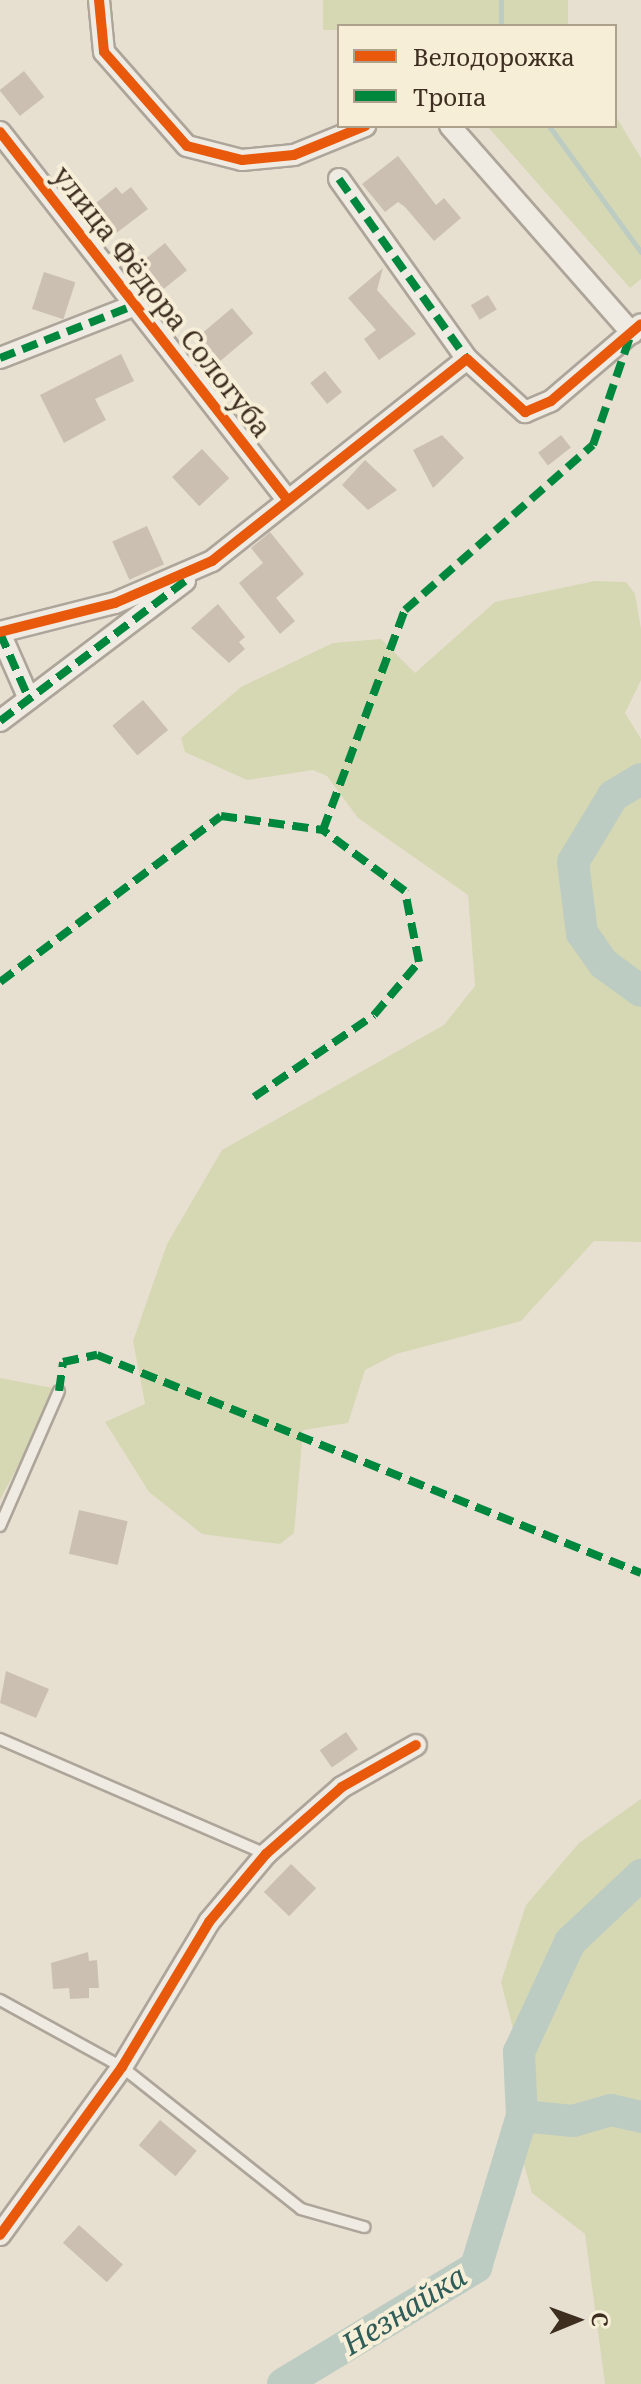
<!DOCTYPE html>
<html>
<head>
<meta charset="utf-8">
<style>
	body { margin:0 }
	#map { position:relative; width:641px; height:2384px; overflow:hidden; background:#e7e0d1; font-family:"Noto Serif",serif }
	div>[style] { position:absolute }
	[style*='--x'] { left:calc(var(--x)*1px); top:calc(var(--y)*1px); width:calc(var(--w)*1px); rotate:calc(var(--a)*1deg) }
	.green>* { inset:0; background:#d6d7b3; transform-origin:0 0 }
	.stream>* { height:5px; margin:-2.5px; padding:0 2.5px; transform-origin:2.5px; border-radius:2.5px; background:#bcccc2 }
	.river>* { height:32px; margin:-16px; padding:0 16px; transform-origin:16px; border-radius:16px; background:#bcccc2 }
	.building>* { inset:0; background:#cbbfb2; transform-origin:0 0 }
	.roads { filter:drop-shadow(2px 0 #ada599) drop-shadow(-2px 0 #ada599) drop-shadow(0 2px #ada599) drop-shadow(0 -2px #ada599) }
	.lane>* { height:10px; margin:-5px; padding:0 5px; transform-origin:5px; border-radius:5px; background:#efebe3 }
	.street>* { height:20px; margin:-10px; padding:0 10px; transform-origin:10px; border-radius:10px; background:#efebe3 }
	.quiet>* { height:8px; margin-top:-4px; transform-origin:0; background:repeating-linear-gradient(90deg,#00873e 0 16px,transparent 0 24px) }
	.cycleway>* { height:10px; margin:-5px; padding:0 5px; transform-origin:5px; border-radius:5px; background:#e8590c }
	span { translate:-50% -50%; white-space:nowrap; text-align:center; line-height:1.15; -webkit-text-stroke:8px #f7eed8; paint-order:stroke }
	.street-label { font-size:28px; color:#3d2e20 }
	.water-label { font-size:30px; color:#2f5d5a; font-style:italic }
	.legend { position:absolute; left:337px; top:24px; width:280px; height:104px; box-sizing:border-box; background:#f7eed8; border:2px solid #ada18e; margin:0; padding:10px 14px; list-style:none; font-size:24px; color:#3d2e20 }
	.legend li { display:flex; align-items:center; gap:16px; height:40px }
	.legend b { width:40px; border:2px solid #ada18e }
	.north { position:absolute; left:537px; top:2280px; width:80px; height:80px; -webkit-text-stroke:6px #f7eed8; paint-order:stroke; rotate:89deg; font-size:22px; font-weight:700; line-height:32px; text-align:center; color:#3d2e20 }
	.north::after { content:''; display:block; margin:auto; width:28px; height:36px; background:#3d2e20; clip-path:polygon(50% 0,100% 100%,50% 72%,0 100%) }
</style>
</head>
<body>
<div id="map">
	<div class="green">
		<i style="left:323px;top:0;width:245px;height:30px"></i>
		<i style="clip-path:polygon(615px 115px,641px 158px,641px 279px,630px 288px,487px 126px,615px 126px)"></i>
		<i style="clip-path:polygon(595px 581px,626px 582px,635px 594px,641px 629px,641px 680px,625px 713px,641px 739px,641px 1242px,594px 1241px,521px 1321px,396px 1354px,365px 1370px,348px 1423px,303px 1430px,294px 1533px,280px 1544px,202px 1534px,149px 1492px,105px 1422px,145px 1404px,133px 1341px,167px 1244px,222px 1150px,444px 1025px,475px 986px,468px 895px,358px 818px,327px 776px,313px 770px,247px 780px,185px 752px,181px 738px,241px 687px,333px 643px,381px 639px,415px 673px,495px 602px)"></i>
		<i style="clip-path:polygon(0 1378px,58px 1389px,0 1500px)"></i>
		<i style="clip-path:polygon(641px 1799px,641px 2384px,605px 2384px,585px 2234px,532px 2193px,511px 2118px,519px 2052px,501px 1982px,526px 1905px,579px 1843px)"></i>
	</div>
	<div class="stream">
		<i style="--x:501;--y:0;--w:26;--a:90"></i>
		<i style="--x:549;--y:126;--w:156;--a:53.9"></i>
	</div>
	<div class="river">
		<i style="--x:641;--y:779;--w:33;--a:149"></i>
		<i style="--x:613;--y:796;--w:77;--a:121.2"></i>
		<i style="--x:573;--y:862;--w:72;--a:82.8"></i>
		<i style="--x:582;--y:933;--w:38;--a:55"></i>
		<i style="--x:604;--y:964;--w:46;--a:36.1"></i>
		<i style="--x:522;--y:2116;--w:51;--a:5.6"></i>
		<i style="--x:573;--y:2121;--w:40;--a:-16"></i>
		<i style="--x:611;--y:2110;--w:31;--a:13"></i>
		<i style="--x:283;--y:2384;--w:226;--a:-31.2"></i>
		<i style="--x:476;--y:2267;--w:158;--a:-73.1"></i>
		<i style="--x:522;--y:2116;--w:64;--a:-92.7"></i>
		<i style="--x:519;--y:2052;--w:121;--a:-65.1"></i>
		<i style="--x:570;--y:1942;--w:98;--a:-43.3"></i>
	</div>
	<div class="building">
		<i style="left:24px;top:71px;width:33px;height:31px;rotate:52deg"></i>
		<i style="clip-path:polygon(398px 156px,436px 205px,444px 198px,461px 218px,434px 241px,405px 207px,398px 202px,385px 212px,362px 184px)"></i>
		<i style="clip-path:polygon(116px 187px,122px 194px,131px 187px,148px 209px,111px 237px,95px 217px,102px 211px,96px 203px)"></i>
		<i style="left:165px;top:243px;width:35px;height:34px;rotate:51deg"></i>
		<i style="clip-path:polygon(383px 268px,377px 290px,416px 334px,379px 360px,364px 339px,376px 330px,348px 298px)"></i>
		<i style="left:44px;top:272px;width:33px;height:39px;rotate:18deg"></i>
		<i style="left:488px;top:295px;width:17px;height:20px;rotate:59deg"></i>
		<i style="left:232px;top:308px;width:33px;height:43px;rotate:50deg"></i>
		<i style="clip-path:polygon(121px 354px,134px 381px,95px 399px,106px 420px,64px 443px,40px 395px)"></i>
		<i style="left:325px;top:371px;width:27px;height:19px;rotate:51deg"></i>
		<i style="clip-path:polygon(442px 435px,464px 458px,433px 488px,413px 450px)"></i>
		<i style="left:561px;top:435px;width:16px;height:29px;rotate:52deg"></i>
		<i style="left:202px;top:449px;width:40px;height:41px;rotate:47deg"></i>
		<i style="clip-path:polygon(365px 460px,397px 490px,368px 510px,342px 485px)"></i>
		<i style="left:147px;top:526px;width:42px;height:38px;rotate:66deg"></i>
		<i style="clip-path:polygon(270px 532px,304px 574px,276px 598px,295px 621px,280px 634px,239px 583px,263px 563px,251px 548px)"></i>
		<i style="clip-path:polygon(218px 604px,245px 637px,239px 642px,245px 649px,229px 663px,191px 628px)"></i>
		<i style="left:143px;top:700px;width:39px;height:40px;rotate:50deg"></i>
		<i style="left:79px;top:1510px;width:50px;height:45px;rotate:13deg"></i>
		<i style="clip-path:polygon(6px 1671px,49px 1689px,36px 1718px,0 1703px)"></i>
		<i style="left:346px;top:1732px;width:21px;height:32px;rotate:55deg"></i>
		<i style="left:291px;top:1864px;width:35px;height:39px;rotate:44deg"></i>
		<i style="clip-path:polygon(88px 1952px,89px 1961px,97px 1960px,99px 1988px,89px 1988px,89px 1998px,70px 1999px,69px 1988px,53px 1989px,51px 1963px)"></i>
		<i style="left:160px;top:2120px;width:48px;height:33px;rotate:40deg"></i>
		<i style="left:79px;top:2225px;width:59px;height:24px;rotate:42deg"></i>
	</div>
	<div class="roads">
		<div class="lane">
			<i style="--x:0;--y:1526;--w:147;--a:-66.4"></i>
			<i style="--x:0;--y:1739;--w:290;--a:23.4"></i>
			<i style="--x:0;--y:2000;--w:139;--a:28.8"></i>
			<i style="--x:122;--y:2067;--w:228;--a:38.4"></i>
			<i style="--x:301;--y:2209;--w:66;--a:15.9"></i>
		</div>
		<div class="street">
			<i style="--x:99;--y:0;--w:52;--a:84.5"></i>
			<i style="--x:104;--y:52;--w:125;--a:48.6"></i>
			<i style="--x:187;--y:146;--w:57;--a:14.3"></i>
			<i style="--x:242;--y:160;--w:52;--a:-5.5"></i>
			<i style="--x:294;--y:155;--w:77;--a:-22.2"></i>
			<i style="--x:450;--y:126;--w:276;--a:48.7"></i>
			<i style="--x:0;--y:132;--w:467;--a:52"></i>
			<i style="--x:339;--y:179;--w:221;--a:54.6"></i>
			<i style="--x:0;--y:358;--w:143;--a:-21.4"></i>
			<i style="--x:0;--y:632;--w:119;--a:-14.2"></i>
			<i style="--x:115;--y:603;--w:106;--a:-23.4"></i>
			<i style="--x:212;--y:561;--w:325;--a:-38.4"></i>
			<i style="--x:467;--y:359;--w:79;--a:42.4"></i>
			<i style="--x:525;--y:412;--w:28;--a:-23"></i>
			<i style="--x:551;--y:401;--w:118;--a:-40.5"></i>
			<i style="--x:0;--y:633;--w:72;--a:66.3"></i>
			<i style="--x:0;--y:721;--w:232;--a:-37.1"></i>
			<i style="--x:0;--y:2235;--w:208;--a:-54"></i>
			<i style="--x:122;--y:2067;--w:169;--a:-59"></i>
			<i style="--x:209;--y:1922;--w:89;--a:-50"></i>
			<i style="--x:266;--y:1854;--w:101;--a:-41.4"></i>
			<i style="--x:342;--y:1787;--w:85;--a:-29.6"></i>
		</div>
	</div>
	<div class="quiet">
		<i style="--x:339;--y:179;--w:221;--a:54.6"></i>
		<i style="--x:0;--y:358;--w:143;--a:-21.4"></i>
		<i style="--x:0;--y:633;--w:72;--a:66.3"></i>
		<i style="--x:0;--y:721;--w:232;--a:-37.1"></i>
		<i style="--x:0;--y:982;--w:276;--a:-36.9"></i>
		<i style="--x:221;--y:816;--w:103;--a:7.8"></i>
		<i style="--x:323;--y:830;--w:235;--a:-69.6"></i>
		<i style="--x:405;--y:610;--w:250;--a:-41.3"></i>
		<i style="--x:593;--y:445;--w:114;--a:-71.1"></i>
		<i style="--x:254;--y:1097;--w:145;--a:-34.3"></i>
		<i style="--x:374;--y:1015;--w:70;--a:-49.7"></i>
		<i style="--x:419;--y:962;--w:72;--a:-101.2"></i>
		<i style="--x:405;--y:891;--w:102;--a:-143.4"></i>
		<i style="--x:59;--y:1391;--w:29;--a:-82"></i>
		<i style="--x:63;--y:1362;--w:35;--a:-12"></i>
		<i style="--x:97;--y:1355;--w:586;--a:21.84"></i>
	</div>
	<div class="cycleway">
		<i style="--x:99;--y:0;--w:52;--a:84.5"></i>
		<i style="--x:104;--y:52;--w:125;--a:48.6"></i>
		<i style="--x:187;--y:146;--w:57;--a:14.3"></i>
		<i style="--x:242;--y:160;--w:52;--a:-5.5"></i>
		<i style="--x:294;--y:155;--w:77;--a:-22.2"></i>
		<i style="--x:0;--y:132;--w:467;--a:52"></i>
		<i style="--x:0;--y:632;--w:119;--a:-14.2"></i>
		<i style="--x:115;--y:603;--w:106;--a:-23.4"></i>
		<i style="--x:212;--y:561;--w:325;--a:-38.4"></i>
		<i style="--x:467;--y:359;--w:79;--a:42.4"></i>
		<i style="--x:525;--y:412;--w:28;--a:-23"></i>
		<i style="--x:551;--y:401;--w:118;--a:-40.5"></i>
		<i style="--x:0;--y:2235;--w:208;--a:-54"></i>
		<i style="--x:122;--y:2067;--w:169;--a:-59"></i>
		<i style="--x:209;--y:1922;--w:89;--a:-50"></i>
		<i style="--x:266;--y:1854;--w:101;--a:-41.4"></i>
		<i style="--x:342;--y:1787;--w:85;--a:-29.6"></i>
	</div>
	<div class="street-label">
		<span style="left:163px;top:301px;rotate:52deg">улица Фёдора Сологуба</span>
	</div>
	<div class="water-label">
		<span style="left:404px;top:2310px;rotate:-32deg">Незнайка</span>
	</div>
	<ul class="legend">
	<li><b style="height:10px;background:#e8590c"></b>Велодорожка</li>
	<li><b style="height:10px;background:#00873e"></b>Тропа</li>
	</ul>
	<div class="north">С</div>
</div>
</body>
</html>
